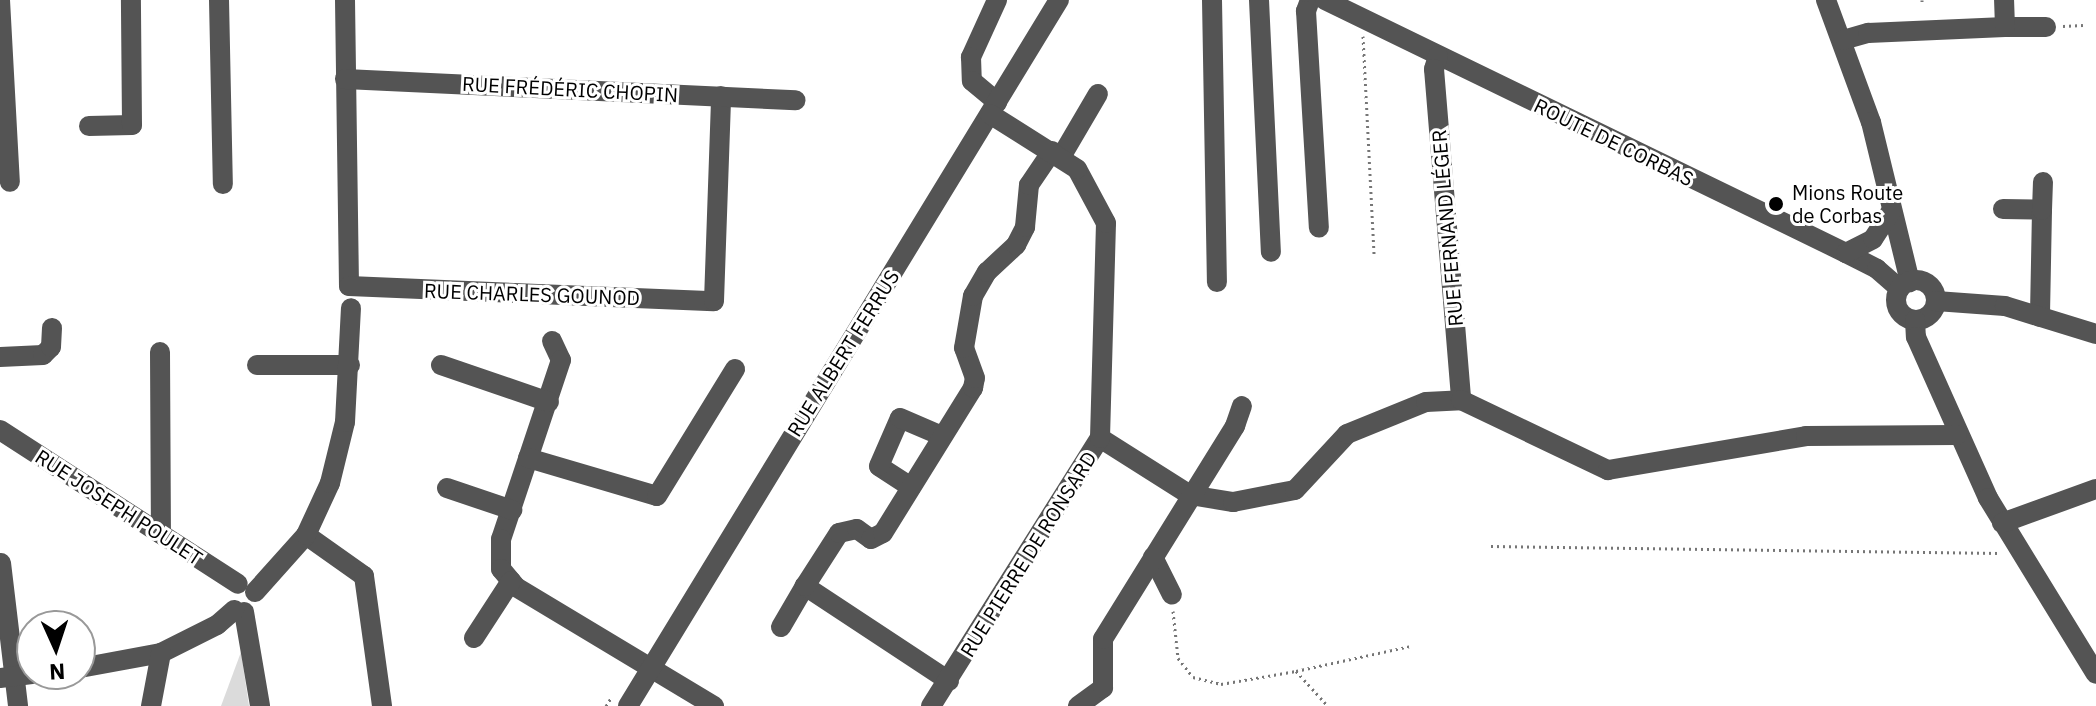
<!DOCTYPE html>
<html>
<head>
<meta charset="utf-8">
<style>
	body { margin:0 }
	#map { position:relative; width:2096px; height:706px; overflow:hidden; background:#fff; font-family:"IBM Plex Sans",sans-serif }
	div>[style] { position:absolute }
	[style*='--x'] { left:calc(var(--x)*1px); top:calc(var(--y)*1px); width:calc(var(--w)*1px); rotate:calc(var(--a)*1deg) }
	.green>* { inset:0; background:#dbdbdb }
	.path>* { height:3px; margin-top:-1.5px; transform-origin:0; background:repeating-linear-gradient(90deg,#767676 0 2px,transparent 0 6px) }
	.minor>* { height:20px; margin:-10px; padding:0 10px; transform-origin:10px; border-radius:10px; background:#545454 }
	.minor>.ring { margin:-10px; padding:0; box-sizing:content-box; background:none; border:20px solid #545454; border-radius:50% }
	.dots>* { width:22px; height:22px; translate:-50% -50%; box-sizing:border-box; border:4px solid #fff; border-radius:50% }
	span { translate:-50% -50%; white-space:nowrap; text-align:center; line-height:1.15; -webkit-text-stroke:6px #fff; paint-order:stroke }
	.street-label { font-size:20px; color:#000 }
	.poi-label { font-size:20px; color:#000 }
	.left { translate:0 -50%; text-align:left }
	.north { position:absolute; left:16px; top:610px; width:80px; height:80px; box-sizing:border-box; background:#fff; border:2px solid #999; border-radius:50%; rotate:177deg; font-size:22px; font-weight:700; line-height:32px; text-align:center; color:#000 }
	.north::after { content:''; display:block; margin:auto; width:28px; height:36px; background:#000; clip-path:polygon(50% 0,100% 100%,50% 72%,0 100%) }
</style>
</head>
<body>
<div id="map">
	<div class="green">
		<i style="clip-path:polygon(241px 652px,249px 706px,221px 706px)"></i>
	</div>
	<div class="path">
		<i style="--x:1922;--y:0;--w:4;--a:90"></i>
		<i style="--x:2063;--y:26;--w:20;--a:-3"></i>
		<i style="--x:1363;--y:36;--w:219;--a:87.1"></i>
		<i style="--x:1491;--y:546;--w:509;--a:0.79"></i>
		<i style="--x:1173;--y:611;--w:47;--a:83.9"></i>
		<i style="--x:1178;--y:658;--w:24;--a:52"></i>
		<i style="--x:1193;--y:677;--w:29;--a:14"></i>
		<i style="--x:1221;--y:684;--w:76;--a:-9.8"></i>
		<i style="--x:1296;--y:671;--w:47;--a:47.6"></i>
		<i style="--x:1296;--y:671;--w:118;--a:-12.3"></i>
		<i style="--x:606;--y:706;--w:9;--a:-58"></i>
	</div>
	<div class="minor">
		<i style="--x:0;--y:0;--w:182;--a:86.9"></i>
		<i style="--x:219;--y:0;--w:184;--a:88.8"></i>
		<i style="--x:345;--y:0;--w:286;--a:89.2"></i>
		<i style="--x:349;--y:286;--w:365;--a:2.4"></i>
		<i style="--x:714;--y:301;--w:205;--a:-88"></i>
		<i style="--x:997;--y:0;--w:63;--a:114.5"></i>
		<i style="--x:971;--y:57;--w:24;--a:88"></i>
		<i style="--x:972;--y:81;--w:33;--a:40"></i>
		<i style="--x:1212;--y:0;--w:282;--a:89"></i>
		<i style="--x:1259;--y:0;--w:252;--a:87.3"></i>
		<i style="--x:1310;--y:0;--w:12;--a:110"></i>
		<i style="--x:1306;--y:11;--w:217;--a:86.6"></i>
		<i style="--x:1325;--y:0;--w:579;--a:25.9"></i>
		<i style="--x:1846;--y:253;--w:35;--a:27"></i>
		<i style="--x:1877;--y:269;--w:30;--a:41"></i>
		<i style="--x:1826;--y:0;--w:130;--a:69.8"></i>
		<i style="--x:1871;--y:122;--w:165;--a:76.3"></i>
		<i style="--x:2005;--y:27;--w:41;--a:0"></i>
		<i style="--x:1843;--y:40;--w:26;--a:-16"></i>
		<i style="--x:1868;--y:33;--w:137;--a:-2.5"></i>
		<i style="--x:2005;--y:27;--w:27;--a:-92"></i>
		<i style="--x:1438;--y:56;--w:14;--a:107"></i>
		<i style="--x:1434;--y:69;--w:332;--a:85.3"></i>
		<i style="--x:345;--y:79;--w:451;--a:2.7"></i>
		<i style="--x:89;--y:126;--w:43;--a:-1.3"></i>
		<i style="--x:132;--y:125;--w:125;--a:-90.5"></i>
		<i style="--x:1061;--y:157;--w:73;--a:-59.6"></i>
		<i style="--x:2003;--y:209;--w:39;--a:1"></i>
		<i style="--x:2042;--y:210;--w:107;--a:91.1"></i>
		<i style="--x:2042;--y:210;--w:28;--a:-88"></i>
		<i style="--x:1846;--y:253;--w:30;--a:-27"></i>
		<i style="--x:1873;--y:239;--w:33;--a:-57"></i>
		<i class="ring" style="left:1896px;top:280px;width:20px;height:20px"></i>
		<i style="--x:1936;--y:301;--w:69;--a:4.1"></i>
		<i style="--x:2005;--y:306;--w:95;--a:17.1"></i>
		<i style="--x:1915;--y:320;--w:17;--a:87"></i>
		<i style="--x:1916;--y:337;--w:176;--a:65.9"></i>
		<i style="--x:1988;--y:498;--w:206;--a:58.5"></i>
		<i style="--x:552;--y:341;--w:21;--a:65"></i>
		<i style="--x:561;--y:360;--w:189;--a:108.5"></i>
		<i style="--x:501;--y:539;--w:30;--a:90"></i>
		<i style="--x:501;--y:569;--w:23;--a:50"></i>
		<i style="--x:516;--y:587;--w:231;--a:31"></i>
		<i style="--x:160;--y:352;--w:182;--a:89.7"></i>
		<i style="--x:0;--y:357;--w:43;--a:-2.7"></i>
		<i style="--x:43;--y:355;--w:11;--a:-45"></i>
		<i style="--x:51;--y:347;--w:19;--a:-87"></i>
		<i style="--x:257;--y:365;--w:93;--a:0"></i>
		<i style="--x:441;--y:365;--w:114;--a:18.9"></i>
		<i style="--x:0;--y:430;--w:283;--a:32.9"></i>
		<i style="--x:1100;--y:438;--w:107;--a:32.3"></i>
		<i style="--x:1190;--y:495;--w:44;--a:9.2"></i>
		<i style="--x:1233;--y:502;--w:63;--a:-11"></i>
		<i style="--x:1295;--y:490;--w:76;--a:-47.1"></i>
		<i style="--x:1347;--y:434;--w:85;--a:-22.1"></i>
		<i style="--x:1426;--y:402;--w:35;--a:-3"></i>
		<i style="--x:1461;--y:400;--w:163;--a:25.5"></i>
		<i style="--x:1608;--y:470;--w:201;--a:-9.7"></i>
		<i style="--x:1806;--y:436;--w:151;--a:-0.4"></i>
		<i style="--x:528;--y:458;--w:134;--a:16.4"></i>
		<i style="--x:657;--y:496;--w:149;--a:-58.4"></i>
		<i style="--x:911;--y:487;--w:38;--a:-147"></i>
		<i style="--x:879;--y:466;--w:52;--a:-66.4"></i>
		<i style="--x:900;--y:418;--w:46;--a:23.2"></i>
		<i style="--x:447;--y:488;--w:69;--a:18.7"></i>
		<i style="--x:2002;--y:523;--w:100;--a:-19.9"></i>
		<i style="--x:306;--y:535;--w:71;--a:35.3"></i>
		<i style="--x:364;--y:576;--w:131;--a:82.1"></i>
		<i style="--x:1153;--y:557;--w:42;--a:63.4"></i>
		<i style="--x:1;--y:563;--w:144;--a:83.2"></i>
		<i style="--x:255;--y:592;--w:76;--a:-48.2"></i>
		<i style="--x:306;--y:535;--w:57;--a:-65.2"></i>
		<i style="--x:330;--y:483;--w:63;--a:-76.2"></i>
		<i style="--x:345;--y:422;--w:114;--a:-87"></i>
		<i style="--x:244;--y:612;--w:95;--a:80.3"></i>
		<i style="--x:781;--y:627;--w:48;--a:-59.7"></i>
		<i style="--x:474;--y:638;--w:68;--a:-57"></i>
		<i style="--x:80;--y:668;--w:82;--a:-10.5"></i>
		<i style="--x:161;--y:653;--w:63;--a:-26.6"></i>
		<i style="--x:217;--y:625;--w:23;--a:-41"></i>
		<i style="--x:0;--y:678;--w:32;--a:-7"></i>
		<i style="--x:949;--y:681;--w:173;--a:-146.6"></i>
		<i style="--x:805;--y:586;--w:63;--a:-57.3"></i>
		<i style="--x:839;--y:533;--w:18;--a:-13"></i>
		<i style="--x:857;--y:529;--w:17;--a:36"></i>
		<i style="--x:871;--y:539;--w:13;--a:-27"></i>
		<i style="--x:883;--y:533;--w:171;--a:-58.2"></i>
		<i style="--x:973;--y:388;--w:10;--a:-79"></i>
		<i style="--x:975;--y:378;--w:32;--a:-110"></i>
		<i style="--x:964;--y:348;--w:53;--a:-80.2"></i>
		<i style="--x:973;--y:296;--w:28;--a:-60"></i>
		<i style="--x:987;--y:272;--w:40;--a:-43"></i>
		<i style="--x:1016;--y:245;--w:20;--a:-63"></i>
		<i style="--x:1025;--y:227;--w:42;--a:-84.6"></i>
		<i style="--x:1029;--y:185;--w:41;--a:-55.9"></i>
		<i style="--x:151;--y:706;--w:54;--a:-79.3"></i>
		<i style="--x:628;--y:706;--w:827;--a:-58.6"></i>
		<i style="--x:931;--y:706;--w:317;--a:-57.8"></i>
		<i style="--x:1100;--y:438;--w:215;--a:-88.4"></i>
		<i style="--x:1106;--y:223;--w:61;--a:-118.2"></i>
		<i style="--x:1077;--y:169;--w:103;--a:-147.7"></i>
		<i style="--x:1078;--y:706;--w:31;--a:-36"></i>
		<i style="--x:1103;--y:688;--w:49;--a:-90"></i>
		<i style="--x:1103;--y:639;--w:251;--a:-58.2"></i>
		<i style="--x:1235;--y:426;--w:21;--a:-71"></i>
	</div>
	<div class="dots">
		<i style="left:1776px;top:204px;background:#000"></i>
	</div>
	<div class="street-label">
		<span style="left:570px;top:89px;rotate:3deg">RUE FRÉDÉRIC CHOPIN</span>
		<span style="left:1614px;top:142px;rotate:26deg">ROUTE DE CORBAS</span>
		<span style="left:1447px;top:228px;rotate:-95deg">RUE FERNAND LÉGER</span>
		<span style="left:532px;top:294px;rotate:2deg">RUE CHARLES GOUNOD</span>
		<span style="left:843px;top:353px;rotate:-58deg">RUE ALBERT FERRUS</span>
		<span style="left:119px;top:507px;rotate:33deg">RUE JOSEPH POULET</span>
		<span style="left:1028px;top:554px;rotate:-58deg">RUE PIERRE DE RONSARD</span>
	</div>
	<div class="poi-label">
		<span class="left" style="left:1792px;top:204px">Mions Route<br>de Corbas</span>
	</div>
	<div class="north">N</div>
</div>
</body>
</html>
